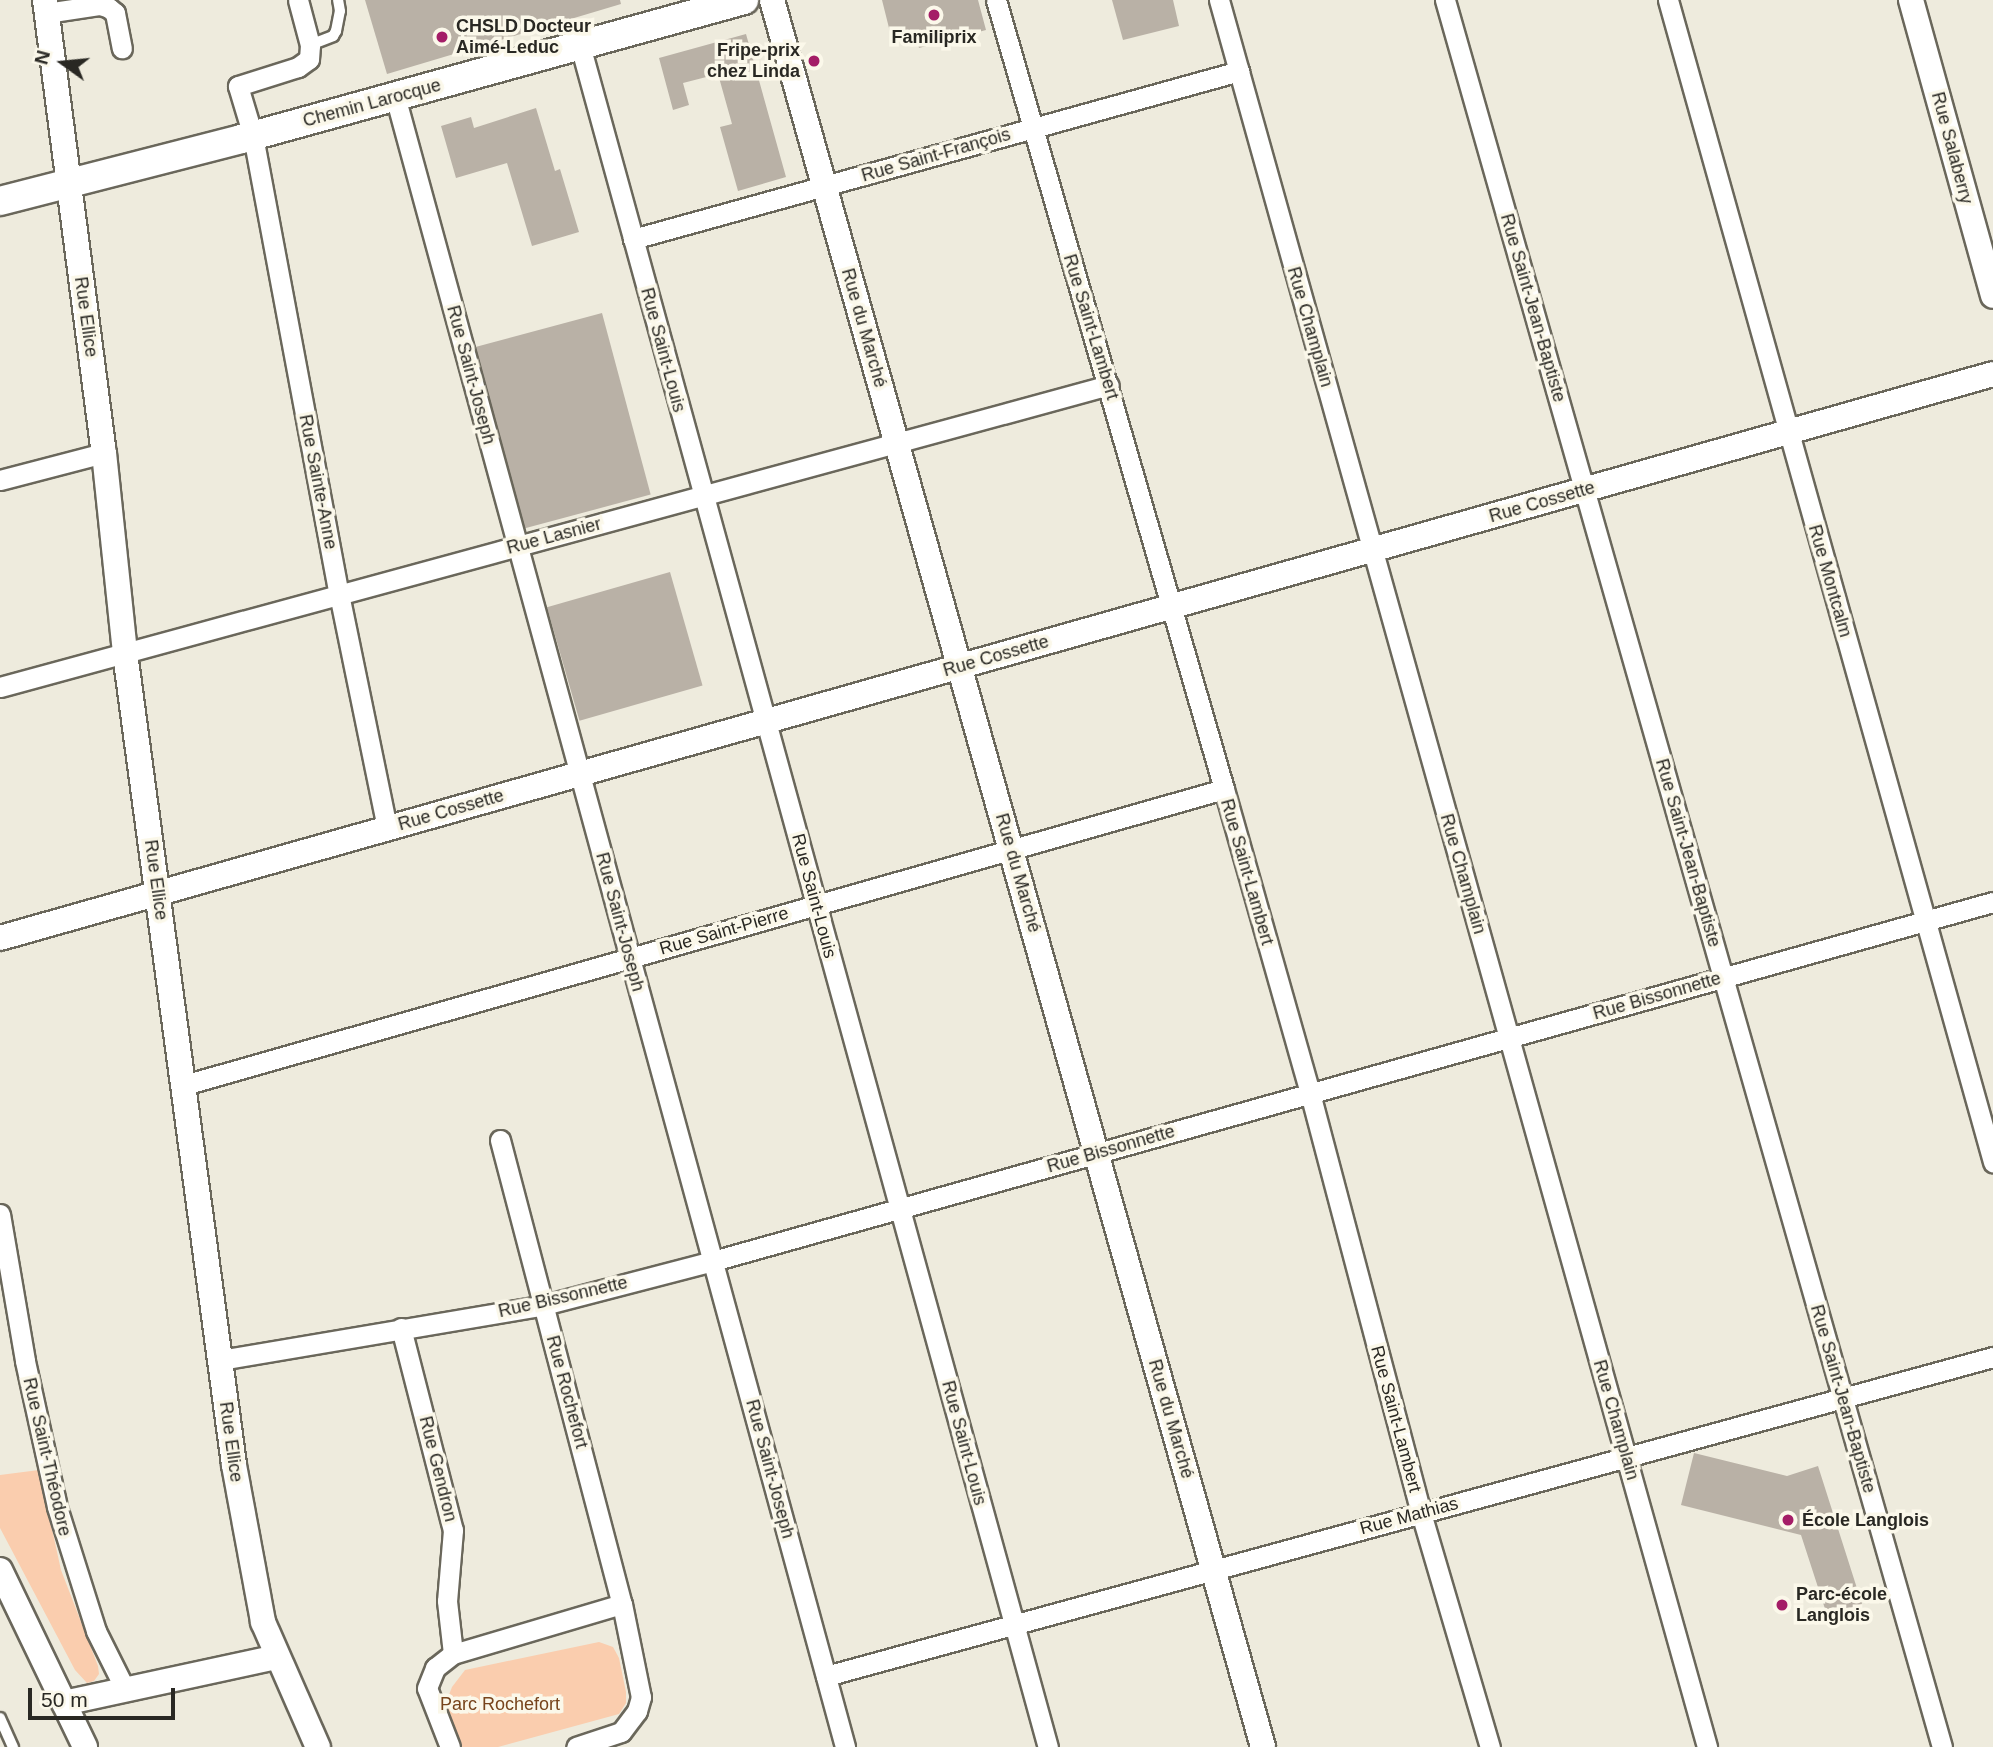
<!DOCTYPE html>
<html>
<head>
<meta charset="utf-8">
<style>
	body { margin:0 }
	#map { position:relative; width:1993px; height:1747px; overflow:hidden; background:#eeebdd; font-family:Helvetica,sans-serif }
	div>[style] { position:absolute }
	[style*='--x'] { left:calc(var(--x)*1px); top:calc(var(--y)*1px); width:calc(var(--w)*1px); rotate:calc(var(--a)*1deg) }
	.green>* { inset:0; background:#facdae }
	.building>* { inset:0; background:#b9b1a6; transform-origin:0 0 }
	.roads { filter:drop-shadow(2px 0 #6a675b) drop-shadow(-2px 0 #6a675b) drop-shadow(0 2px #6a675b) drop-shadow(0 -2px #6a675b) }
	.service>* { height:10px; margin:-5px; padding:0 5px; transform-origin:5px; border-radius:5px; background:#fff }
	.minor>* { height:19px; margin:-9.5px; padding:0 9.5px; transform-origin:9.5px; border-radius:9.5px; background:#fff }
	.tertiary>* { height:24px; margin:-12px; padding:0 12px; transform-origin:12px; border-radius:12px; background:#fff }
	.secondary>* { height:28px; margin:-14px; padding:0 14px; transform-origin:14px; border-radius:14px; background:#fff }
	.dots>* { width:19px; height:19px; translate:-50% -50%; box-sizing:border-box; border:4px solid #fbf8ea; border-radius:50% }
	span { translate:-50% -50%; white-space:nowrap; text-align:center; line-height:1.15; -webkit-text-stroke:7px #fbf8ea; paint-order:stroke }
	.poi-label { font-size:18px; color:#292823; font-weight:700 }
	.left { translate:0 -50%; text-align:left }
	.right { translate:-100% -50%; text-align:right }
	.street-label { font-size:18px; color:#292823 }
	.park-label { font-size:18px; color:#77441c }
	.north { position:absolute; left:28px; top:28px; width:70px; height:70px; -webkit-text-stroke:5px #fbf8ea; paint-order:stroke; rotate:285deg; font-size:19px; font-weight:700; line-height:28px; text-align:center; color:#292823 }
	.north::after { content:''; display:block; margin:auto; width:24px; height:32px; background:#292823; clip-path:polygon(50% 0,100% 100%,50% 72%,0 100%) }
	.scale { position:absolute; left:28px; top:1688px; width:147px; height:32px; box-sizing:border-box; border:4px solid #292823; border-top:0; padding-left:9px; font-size:21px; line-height:24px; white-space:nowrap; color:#292823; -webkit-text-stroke:5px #fbf8ea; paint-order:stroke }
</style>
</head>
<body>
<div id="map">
	<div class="green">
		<i style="clip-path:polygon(39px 1470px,61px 1570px,98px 1666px,99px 1674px,94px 1681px,87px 1683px,75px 1670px,0 1528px,0 1475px)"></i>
		<i style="clip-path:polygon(599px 1642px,613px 1647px,619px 1658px,626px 1692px,626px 1703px,619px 1714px,498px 1747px,460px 1747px,452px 1735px,445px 1705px,452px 1687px,465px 1670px)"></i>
	</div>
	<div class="building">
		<i style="clip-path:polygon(365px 0,620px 0,621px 4px,387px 74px)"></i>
		<i style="clip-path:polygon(882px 0,978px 0,986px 30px,919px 48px,914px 30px,891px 36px)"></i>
		<i style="clip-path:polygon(1112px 0,1173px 0,1179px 26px,1123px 40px)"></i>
		<i style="clip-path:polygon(746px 34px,786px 177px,738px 191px,720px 127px,732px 124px,718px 74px,683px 83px,689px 105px,673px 110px,659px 58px)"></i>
		<i style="clip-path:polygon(536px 108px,555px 171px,560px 169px,579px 232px,532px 246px,507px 163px,456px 178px,441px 126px,471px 117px,474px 128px)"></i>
		<i style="left:602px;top:313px;width:188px;height:131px;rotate:75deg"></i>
		<i style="left:670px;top:572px;width:118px;height:128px;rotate:74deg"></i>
		<i style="clip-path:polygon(1694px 1453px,1787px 1476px,1818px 1466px,1862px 1604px,1827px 1615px,1801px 1535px,1681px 1505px)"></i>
	</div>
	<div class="roads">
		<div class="service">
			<i style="--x:310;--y:45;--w:25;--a:-21"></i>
			<i style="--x:333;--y:36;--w:6;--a:-59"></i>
			<i style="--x:336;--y:31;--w:20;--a:-79"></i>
			<i style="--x:340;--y:11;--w:11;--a:-100"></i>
			<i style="--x:0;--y:1718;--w:32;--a:66"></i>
		</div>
		<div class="minor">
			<i style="--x:298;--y:0;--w:47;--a:75.1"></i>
			<i style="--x:310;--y:45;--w:14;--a:94"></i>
			<i style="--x:309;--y:59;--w:14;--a:144"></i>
			<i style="--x:298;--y:67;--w:63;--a:162.4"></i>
			<i style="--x:238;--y:86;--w:52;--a:73.3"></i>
			<i style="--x:253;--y:136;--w:466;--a:79.4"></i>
			<i style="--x:339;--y:594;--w:239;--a:78.4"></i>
			<i style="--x:996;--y:0;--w:821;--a:73.88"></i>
			<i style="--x:1224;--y:789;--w:316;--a:74.2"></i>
			<i style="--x:1310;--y:1093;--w:434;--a:75.2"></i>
			<i style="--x:1421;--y:1513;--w:244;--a:73.6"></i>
			<i style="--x:1219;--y:0;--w:1814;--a:74.39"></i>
			<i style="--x:1445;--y:0;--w:1816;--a:74.12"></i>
			<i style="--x:1668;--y:0;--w:1207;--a:74.37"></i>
			<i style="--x:46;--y:13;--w:55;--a:-8.4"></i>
			<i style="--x:100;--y:5;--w:9;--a:18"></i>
			<i style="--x:109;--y:8;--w:8;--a:40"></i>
			<i style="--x:115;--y:13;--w:36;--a:79"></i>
			<i style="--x:580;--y:45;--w:1765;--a:74.63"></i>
			<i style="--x:395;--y:96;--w:1711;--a:74.75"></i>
			<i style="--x:633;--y:239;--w:629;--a:-15.49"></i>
			<i style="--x:0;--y:480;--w:107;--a:-14.6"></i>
			<i style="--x:0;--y:687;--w:1149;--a:-15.23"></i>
			<i style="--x:184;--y:1085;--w:1081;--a:-15.89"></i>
			<i style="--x:500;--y:1140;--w:480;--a:75.3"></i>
			<i style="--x:622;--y:1604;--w:95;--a:78.5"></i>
			<i style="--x:641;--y:1697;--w:15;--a:106"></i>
			<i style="--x:637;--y:1711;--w:26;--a:127"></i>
			<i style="--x:621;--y:1732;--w:47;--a:161.6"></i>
			<i style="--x:0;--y:1214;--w:149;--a:80.3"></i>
			<i style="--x:25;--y:1361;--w:149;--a:77.6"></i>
			<i style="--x:57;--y:1507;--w:130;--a:72.5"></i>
			<i style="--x:96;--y:1631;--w:67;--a:63.4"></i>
			<i style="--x:401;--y:1328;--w:209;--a:75.6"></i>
			<i style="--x:453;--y:1530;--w:71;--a:94.8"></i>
			<i style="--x:447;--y:1601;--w:53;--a:83.5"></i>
			<i style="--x:220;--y:1360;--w:329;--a:-9.6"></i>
			<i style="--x:544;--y:1305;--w:175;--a:-14.6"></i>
			<i style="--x:713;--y:1261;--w:1329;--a:-15.67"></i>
			<i style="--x:826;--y:1676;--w:1210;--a:-15.29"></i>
			<i style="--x:450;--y:1747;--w:63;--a:-111.3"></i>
			<i style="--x:427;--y:1688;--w:22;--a:-68"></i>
			<i style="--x:435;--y:1668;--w:23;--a:-38"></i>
			<i style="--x:453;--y:1654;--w:176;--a:-16.5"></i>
		</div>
		<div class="tertiary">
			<i style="--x:45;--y:0;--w:457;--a:82.6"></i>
			<i style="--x:104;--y:453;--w:201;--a:84"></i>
			<i style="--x:125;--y:653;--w:819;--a:82.35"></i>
			<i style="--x:234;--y:1465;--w:160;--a:79.5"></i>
			<i style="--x:263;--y:1622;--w:137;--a:66.3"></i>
			<i style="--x:772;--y:0;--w:1815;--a:74.3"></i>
			<i style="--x:1911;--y:0;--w:307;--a:74.5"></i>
			<i style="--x:0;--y:938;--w:2071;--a:-15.8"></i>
			<i style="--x:0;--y:1570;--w:196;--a:64.3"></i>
			<i style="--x:64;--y:1703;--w:218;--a:-12.2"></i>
		</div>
		<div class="secondary">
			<i style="--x:0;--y:201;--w:249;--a:-14.4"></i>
			<i style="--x:241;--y:139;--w:522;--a:-15.45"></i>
		</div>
	</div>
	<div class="dots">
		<i style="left:934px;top:15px;background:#a41d67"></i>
		<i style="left:442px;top:37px;background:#a41d67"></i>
		<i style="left:814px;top:61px;background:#a41d67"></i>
		<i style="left:1788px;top:1520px;background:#a41d67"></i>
		<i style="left:1782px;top:1605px;background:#a41d67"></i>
	</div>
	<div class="poi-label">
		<span class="left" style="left:456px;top:37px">CHSLD Docteur<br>Aimé-Leduc</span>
		<span style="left:934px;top:37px">Familiprix</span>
		<span class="right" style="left:800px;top:61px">Fripe-prix<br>chez Linda</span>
		<span class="left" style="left:1802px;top:1520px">École Langlois</span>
		<span class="left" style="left:1796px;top:1605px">Parc-école<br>Langlois</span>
	</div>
	<div class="street-label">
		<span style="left:372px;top:103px;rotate:-15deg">Chemin Larocque</span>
		<span style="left:1952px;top:148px;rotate:75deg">Rue Salaberry</span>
		<span style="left:936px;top:155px;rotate:-16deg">Rue Saint-François</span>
		<span style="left:1533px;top:308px;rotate:74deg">Rue Saint-Jean-Baptiste</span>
		<span style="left:86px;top:317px;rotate:82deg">Rue Ellice</span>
		<span style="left:1091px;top:327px;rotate:73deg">Rue Saint-Lambert</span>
		<span style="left:1310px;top:327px;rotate:74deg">Rue Champlain</span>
		<span style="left:864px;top:328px;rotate:74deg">Rue du Marché</span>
		<span style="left:663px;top:350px;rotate:75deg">Rue Saint-Louis</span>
		<span style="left:471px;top:375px;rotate:75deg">Rue Saint-Joseph</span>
		<span style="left:318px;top:482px;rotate:79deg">Rue Sainte-Anne</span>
		<span style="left:1542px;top:502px;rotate:-16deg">Rue Cossette</span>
		<span style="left:554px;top:536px;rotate:-15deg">Rue Lasnier</span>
		<span style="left:1830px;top:581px;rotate:74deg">Rue Montcalm</span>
		<span style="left:996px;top:656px;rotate:-16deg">Rue Cossette</span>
		<span style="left:451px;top:810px;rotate:-16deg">Rue Cossette</span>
		<span style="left:1688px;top:853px;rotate:74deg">Rue Saint-Jean-Baptiste</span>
		<span style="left:1247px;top:872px;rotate:74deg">Rue Saint-Lambert</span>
		<span style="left:1018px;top:873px;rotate:74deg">Rue du Marché</span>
		<span style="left:1463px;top:874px;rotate:74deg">Rue Champlain</span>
		<span style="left:156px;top:880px;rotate:82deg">Rue Ellice</span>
		<span style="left:814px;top:896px;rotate:75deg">Rue Saint-Louis</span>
		<span style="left:620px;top:922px;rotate:75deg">Rue Saint-Joseph</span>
		<span style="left:724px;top:931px;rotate:-16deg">Rue Saint-Pierre</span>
		<span style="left:1657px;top:996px;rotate:-16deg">Rue Bissonnette</span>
		<span style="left:1111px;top:1149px;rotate:-16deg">Rue Bissonnette</span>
		<span style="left:563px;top:1297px;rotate:-13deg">Rue Bissonnette</span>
		<span style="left:567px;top:1392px;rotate:75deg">Rue Rochefort</span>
		<span style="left:1843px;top:1399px;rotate:74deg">Rue Saint-Jean-Baptiste</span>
		<span style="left:1171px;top:1419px;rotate:74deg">Rue du Marché</span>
		<span style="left:1396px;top:1419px;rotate:75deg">Rue Saint-Lambert</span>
		<span style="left:1616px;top:1420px;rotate:74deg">Rue Champlain</span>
		<span style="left:231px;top:1442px;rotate:82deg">Rue Ellice</span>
		<span style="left:964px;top:1443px;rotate:75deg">Rue Saint-Louis</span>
		<span style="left:47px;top:1457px;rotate:77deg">Rue Saint-Théodore</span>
		<span style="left:438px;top:1469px;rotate:76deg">Rue Gendron</span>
		<span style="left:770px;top:1469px;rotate:75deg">Rue Saint-Joseph</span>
		<span style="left:1409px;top:1516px;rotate:-15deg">Rue Mathias</span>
	</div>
	<div class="park-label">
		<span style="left:500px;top:1704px">Parc Rochefort</span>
	</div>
	<div class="north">N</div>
	<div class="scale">50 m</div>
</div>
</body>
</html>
